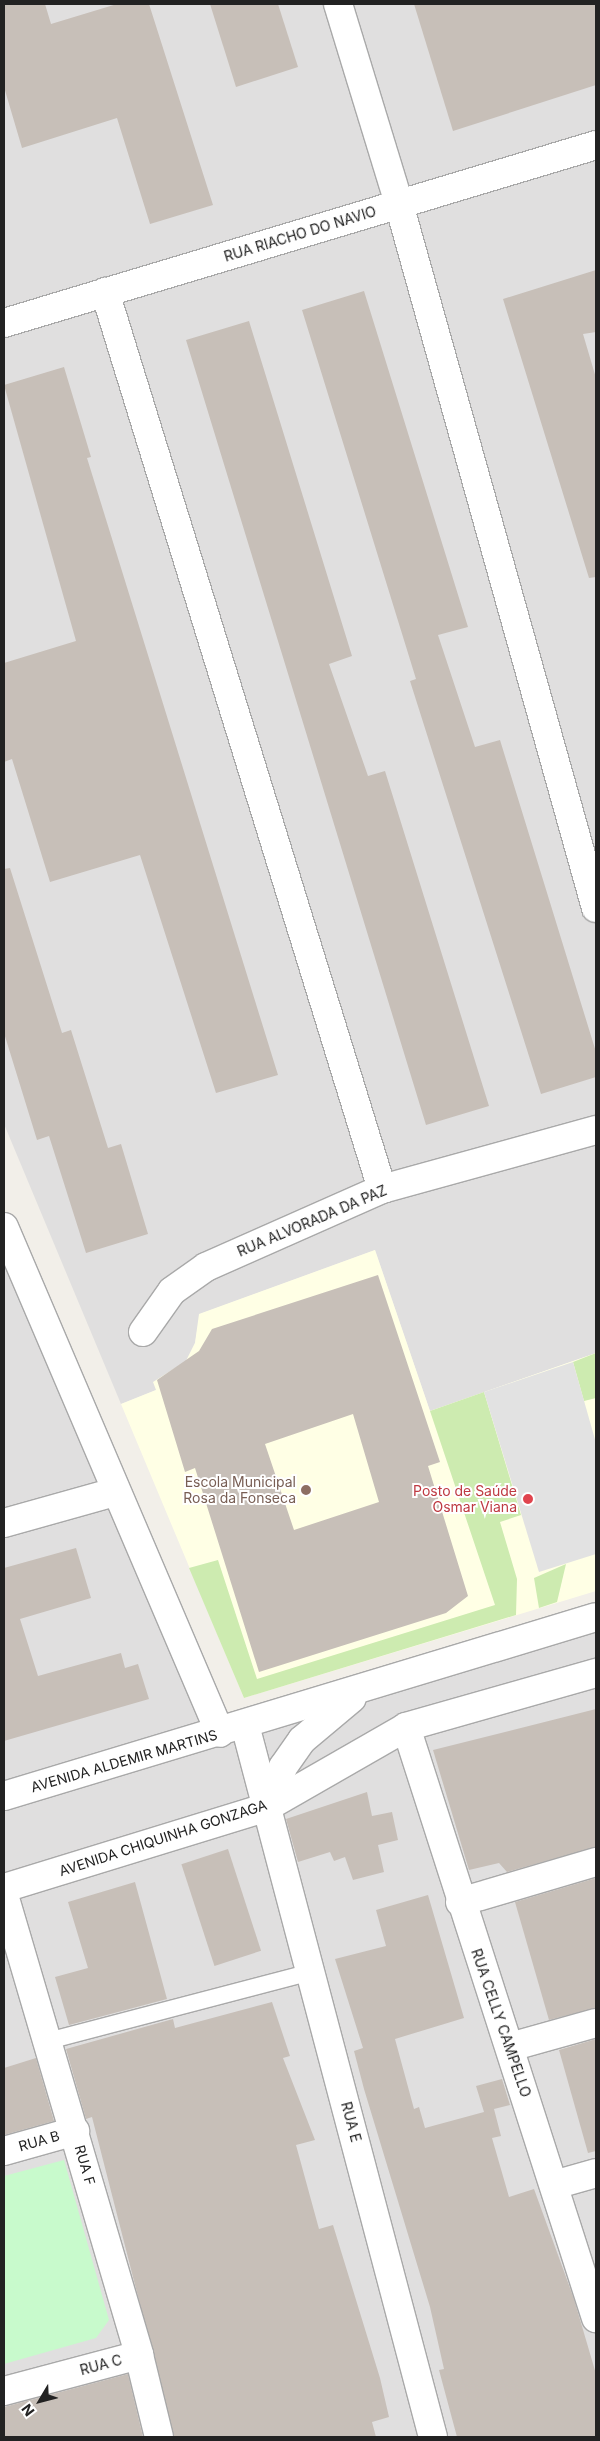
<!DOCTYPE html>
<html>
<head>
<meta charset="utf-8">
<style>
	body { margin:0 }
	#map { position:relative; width:600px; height:2441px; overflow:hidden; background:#f2efe9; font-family:Inter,sans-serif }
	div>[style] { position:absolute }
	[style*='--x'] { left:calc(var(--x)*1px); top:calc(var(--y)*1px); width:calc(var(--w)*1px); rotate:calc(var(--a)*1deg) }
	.residential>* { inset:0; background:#e0dfdf }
	.education>* { inset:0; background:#ffffe5 }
	.grass>* { inset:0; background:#cdebb0 }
	.park>* { inset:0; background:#c8facc }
	.parking>* { inset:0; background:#e2e2e2 }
	.building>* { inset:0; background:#c7bfb8; transform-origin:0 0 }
	.roads { filter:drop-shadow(1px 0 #a9a9a9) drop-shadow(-1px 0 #a9a9a9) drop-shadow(0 1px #a9a9a9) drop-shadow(0 -1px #a9a9a9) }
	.lane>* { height:16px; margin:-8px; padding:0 8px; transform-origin:8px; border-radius:8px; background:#fff }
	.street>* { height:28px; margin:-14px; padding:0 14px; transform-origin:14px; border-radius:14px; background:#fff }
	.dots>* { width:14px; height:14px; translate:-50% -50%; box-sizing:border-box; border:2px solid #fff; border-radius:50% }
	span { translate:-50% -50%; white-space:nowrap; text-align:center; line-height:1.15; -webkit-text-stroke:4px #fff; paint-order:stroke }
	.street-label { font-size:14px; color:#222 }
	.education-label { font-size:14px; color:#785e54 }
	.right { translate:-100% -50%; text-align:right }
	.health-label { font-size:14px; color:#be3a42 }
	.frame { position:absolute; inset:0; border:5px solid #222; pointer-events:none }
	.north { position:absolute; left:15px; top:2376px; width:50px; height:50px; -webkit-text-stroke:4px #fff; paint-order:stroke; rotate:233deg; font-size:14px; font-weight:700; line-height:20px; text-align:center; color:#222 }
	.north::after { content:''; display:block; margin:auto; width:18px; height:22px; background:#222; clip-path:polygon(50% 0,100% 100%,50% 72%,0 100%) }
</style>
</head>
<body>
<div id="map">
	<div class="residential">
		<i style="clip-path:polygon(4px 4px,596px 4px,596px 1353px,430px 1411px,375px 1250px,200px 1314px,195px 1343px,186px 1361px,156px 1390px,121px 1404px,4px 1124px)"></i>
		<i style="clip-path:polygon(4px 1227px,219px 1732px,596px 1606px,596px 2437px,4px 2437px)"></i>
	</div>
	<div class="education">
		<i style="clip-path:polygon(375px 1250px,430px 1411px,596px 1353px,596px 1591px,244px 1698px,121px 1404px,156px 1390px,153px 1382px,186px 1361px,195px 1343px,199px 1314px)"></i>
	</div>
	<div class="grass">
		<i style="clip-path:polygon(596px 1353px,596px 1398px,584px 1401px,573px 1362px)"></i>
		<i style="clip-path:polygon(484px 1392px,521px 1515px,500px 1522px,517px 1579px,516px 1615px,244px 1698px,189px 1568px,218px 1560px,257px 1679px,495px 1605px,430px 1411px)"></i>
		<i style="clip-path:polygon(566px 1564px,557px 1602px,539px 1608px,534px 1578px)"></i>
	</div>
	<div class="park">
		<i style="clip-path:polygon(64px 2160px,109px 2320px,96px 2338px,4px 2364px,4px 2176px)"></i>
	</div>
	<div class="parking">
		<i style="clip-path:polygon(573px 1362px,596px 1443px,596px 1554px,539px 1572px,484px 1392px)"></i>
	</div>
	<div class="building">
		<i style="clip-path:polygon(4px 4px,45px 4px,51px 24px,117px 4px,149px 4px,213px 205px,150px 224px,117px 118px,22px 148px,4px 87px)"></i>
		<i style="clip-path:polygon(210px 4px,278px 4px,298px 67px,236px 87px)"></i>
		<i style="clip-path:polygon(414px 4px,596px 4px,596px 85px,453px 131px)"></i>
		<i style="clip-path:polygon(596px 270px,596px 332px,583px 334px,596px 378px,596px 577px,589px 578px,503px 299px)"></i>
		<i style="clip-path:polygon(364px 291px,468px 627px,438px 635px,475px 747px,500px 740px,596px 1052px,596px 1077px,541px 1094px,410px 681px,416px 679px,302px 310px)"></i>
		<i style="clip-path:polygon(249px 321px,352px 656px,329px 664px,368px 776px,385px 771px,489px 1106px,426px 1125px,186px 340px)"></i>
		<i style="clip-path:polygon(64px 367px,91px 457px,87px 458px,278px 1075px,216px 1093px,140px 855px,50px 882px,12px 759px,4px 762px,4px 663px,76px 641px,4px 385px)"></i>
		<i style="clip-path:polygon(10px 868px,62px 1033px,71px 1030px,108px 1148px,121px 1144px,148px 1234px,86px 1253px,49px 1136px,37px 1140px,4px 1033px,4px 869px)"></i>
		<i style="clip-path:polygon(evenodd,378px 1275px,440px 1462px,428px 1466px,468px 1596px,446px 1613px,259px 1672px,195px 1468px,185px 1472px,157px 1380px,199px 1351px,212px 1329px,378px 1275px,353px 1414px,379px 1502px,294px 1530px,265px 1444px,353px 1414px)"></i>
		<i style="clip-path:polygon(76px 1548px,91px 1598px,20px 1619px,38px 1676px,121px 1653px,125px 1668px,138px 1664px,149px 1699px,4px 1741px,4px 1568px)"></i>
		<i style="clip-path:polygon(596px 1709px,596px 1847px,507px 1872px,499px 1863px,469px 1870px,433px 1750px)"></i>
		<i style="clip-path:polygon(367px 1792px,372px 1816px,392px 1812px,398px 1840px,378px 1845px,384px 1872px,353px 1880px,345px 1857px,334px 1861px,330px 1852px,298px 1862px,286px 1819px)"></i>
		<i style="left:228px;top:1849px;width:107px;height:49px;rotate:72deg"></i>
		<i style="clip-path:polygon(596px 1878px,596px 2008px,549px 2020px,515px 1902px)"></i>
		<i style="clip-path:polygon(135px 1882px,167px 1999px,69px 2025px,55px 1977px,88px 1968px,68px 1902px)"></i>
		<i style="clip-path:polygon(428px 1895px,464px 2018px,395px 2039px,414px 2109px,419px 2107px,425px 2128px,484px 2112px,476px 2086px,502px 2079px,510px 2105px,494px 2109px,501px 2136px,492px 2138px,509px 2197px,534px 2189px,574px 2299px,596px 2374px,596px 2437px,457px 2437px,439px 2370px,444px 2369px,430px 2307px,364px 2089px,354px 2051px,363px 2048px,335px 1959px,386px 1946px,376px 1910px)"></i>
		<i style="clip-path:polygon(272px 2002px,290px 2056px,283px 2058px,315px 2140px,296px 2145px,319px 2229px,333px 2225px,380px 2378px,389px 2417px,372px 2422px,376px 2437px,174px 2437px,92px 2117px,86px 2119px,66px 2049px,173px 2019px,175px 2028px)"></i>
		<i style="clip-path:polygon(596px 2039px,596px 2151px,588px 2153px,559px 2050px)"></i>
		<i style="clip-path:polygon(36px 2058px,54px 2121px,4px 2135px,4px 2068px)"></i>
		<i style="clip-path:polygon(128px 2374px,143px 2437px,4px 2437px,4px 2407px)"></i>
	</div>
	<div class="roads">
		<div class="lane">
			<i style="--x:48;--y:2041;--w:272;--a:-14.7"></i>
		</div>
		<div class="street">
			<i style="--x:338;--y:4;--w:209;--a:73"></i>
			<i style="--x:399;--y:204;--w:731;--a:74.37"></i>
			<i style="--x:105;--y:292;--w:939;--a:72.84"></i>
			<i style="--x:4;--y:323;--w:618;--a:-16.73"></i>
			<i style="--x:4;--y:1227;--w:550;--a:66.88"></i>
			<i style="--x:143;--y:1332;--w:50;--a:-54.7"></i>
			<i style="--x:172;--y:1291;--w:42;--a:-35.2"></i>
			<i style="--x:206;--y:1267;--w:193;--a:-23.9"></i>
			<i style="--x:382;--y:1189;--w:222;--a:-15.4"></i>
			<i style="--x:4;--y:1523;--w:114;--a:-15.7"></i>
			<i style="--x:245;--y:1725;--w:736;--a:75.21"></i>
			<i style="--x:406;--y:1727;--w:621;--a:72.18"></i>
			<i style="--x:4;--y:1796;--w:618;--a:-16.82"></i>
			<i style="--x:267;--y:1807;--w:43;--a:-68.2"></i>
			<i style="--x:283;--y:1767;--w:33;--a:-55"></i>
			<i style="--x:302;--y:1740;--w:65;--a:-40"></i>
			<i style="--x:4;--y:1888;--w:275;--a:-17.1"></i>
			<i style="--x:267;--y:1807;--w:160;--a:-29.9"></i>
			<i style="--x:406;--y:1727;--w:198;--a:-15.9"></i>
			<i style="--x:4;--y:1895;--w:479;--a:73.6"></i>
			<i style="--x:139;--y:2355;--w:84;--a:76.3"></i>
			<i style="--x:460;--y:1902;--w:142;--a:-16.4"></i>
			<i style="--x:510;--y:2047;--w:89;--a:-15.6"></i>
			<i style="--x:4;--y:2151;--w:74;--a:-15.7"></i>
			<i style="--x:554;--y:2185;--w:44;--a:-15.9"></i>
			<i style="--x:4;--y:2391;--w:140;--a:-14.9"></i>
		</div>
	</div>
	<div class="dots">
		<i style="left:306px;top:1490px;background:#8d6e63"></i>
		<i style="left:528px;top:1499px;background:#e0444e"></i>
	</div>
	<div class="street-label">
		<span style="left:300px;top:234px;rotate:-17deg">RUA RIACHO DO NAVIO</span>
		<span style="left:312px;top:1221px;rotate:-23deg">RUA ALVORADA DA PAZ</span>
		<span style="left:124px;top:1761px;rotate:-16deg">AVENIDA ALDEMIR MARTINS</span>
		<span style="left:163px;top:1838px;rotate:-18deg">AVENIDA CHIQUINHA GONZAGA</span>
		<span style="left:501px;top:2023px;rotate:71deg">RUA CELLY CAMPELLO</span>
		<span style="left:351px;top:2122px;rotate:75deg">RUA E</span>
		<span style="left:39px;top:2141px;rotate:-16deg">RUA B</span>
		<span style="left:85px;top:2165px;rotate:74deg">RUA F</span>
		<span style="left:101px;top:2365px;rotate:-15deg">RUA C</span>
	</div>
	<div class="education-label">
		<span class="right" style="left:296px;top:1490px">Escola Municipal<br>Rosa da Fonseca</span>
	</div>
	<div class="health-label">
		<span class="right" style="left:517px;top:1499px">Posto de Saúde<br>Osmar Viana</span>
	</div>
	<div class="frame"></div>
	<div class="north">N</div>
</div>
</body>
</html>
